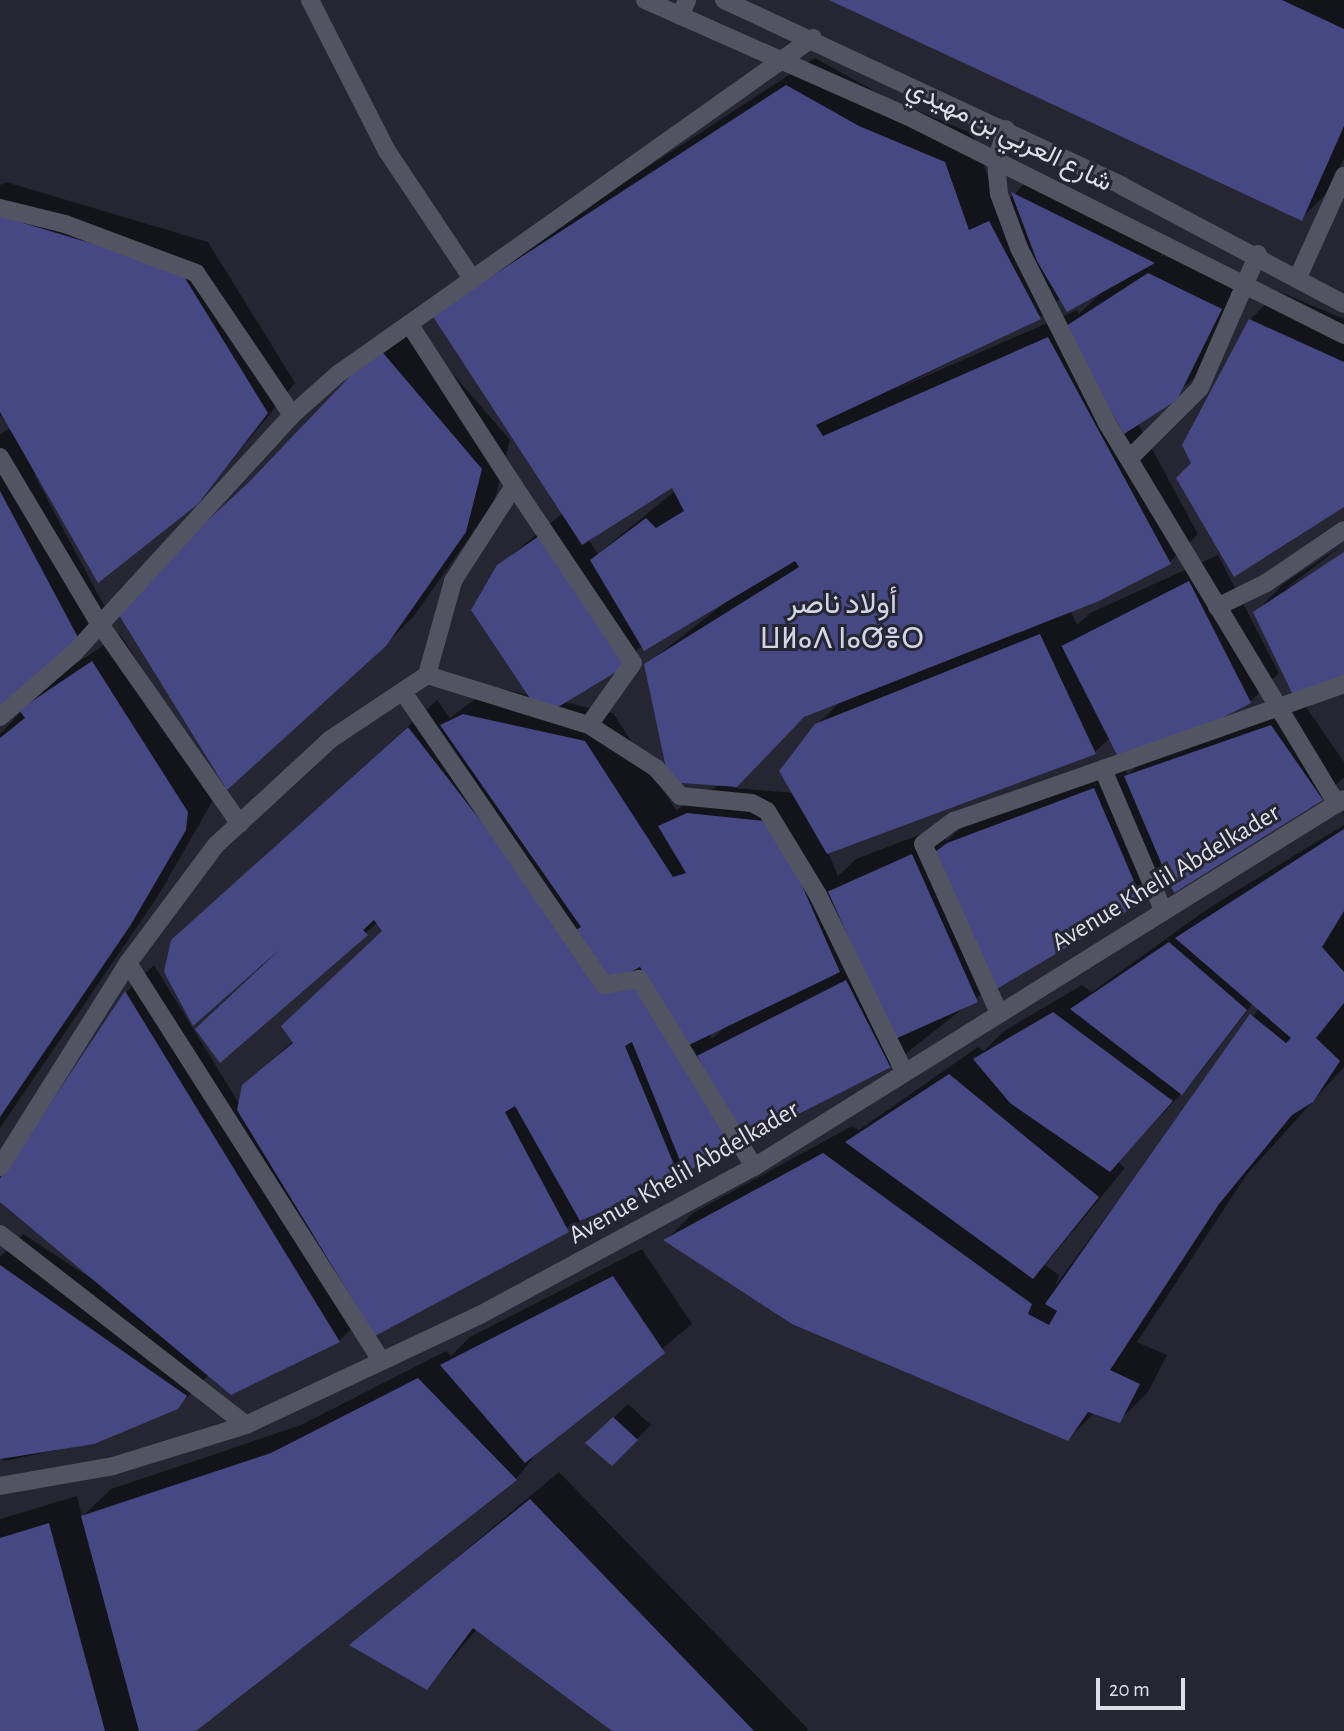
<!DOCTYPE html>
<html>
<head>
<meta charset="utf-8">
<style>
	body { margin:0 }
	#map { position:relative; width:1344px; height:1731px; overflow:hidden; background:#252632; font-family:"Alegreya Sans",Vazirmatn,"Noto Sans Tifinagh",sans-serif }
	div>[style] { position:absolute }
	[style*='--x'] { left:calc(var(--x)*1px); top:calc(var(--y)*1px); width:calc(var(--w)*1px); rotate:calc(var(--a)*1deg) }
	.shadow>* { inset:0; background:#0007 }
	.building>* { inset:0; background:#464884; transform-origin:0 0 }
	.street>* { height:18px; margin:-9px; padding:0 9px; transform-origin:9px; border-radius:9px; background:#535462 }
	.secondary>* { height:18px; margin:-9px; padding:0 9px; transform-origin:9px; border-radius:9px; background:#535462 }
	span { translate:-50% -50%; white-space:nowrap; text-align:center; line-height:1.15; -webkit-text-stroke:6px #252632; paint-order:stroke }
	.street-label { font-size:26px; color:#dedfe8 }
	.quarter-label { font-size:30px; color:#d3d5e6 }
	.scale { position:absolute; left:1096px; top:1678px; width:89px; height:32px; box-sizing:border-box; border:4px solid #dedfe8; border-top:0; padding-left:9px; font-size:21px; line-height:24px; white-space:nowrap; color:#dedfe8; -webkit-text-stroke:5px #252632; paint-order:stroke }
</style>
</head>
<body>
<div id="map">
	<div class="shadow">
		<i style="clip-path:polygon(833px 0,1344px 0,1344px 158px,1329px 191px,1301px 219px)"></i>
		<i style="clip-path:polygon(evenodd,815px 58px,887px 98px,973px 134px,997px 203px,1014px 195px,1034px 172px,1174px 241px,1160px 257px,1178px 246px,1249px 281px,1205px 370px,1138px 423px,1198px 534px,1170px 562px,1070px 610px,1077px 625px,1090px 613px,1218px 555px,1279px 673px,1251px 701px,1108px 740px,1095px 752px,828px 852px,838px 876px,856px 859px,940px 827px,946px 841px,977px 815px,1122px 761px,1128px 775px,1154px 749px,1300px 698px,1344px 762px,1344px 777px,1322px 799px,1168px 875px,1142px 900px,994px 984px,890px 1066px,751px 1140px,745px 1130px,679px 1178px,364px 1316px,339px 1341px,209px 1374px,177px 1408px,94px 1442px,5px 1461px,0 1457px,0 1257px,23px 1234px,106px 1288px,0 1200px,0 1182px,126px 992px,154px 965px,240px 1105px,244px 1086px,293px 1041px,283px 1026px,383px 930px,378px 922px,220px 1061px,258px 970px,172px 941px,437px 700px,450px 718px,492px 686px,529px 695px,498px 566px,563px 513px,462px 288px,815px 58px,1106px 288px,1079px 314px,1077px 310px,892px 391px,1040px 318px,1061px 297px,1106px 288px,815px 58px,672px 485px,675px 491px,598px 554px,588px 539px,672px 485px,815px 58px,735px 595px,645px 665px,721px 784px,676px 810px,613px 713px,563px 702px,643px 646px,735px 595px,815px 58px,841px 701px,817px 725px,794px 793px,734px 788px,804px 715px,841px 701px,815px 58px,859px 951px,862px 959px,841px 969px,859px 951px,815px 58px,726px 1026px,712px 1039px,709px 1033px,726px 1026px)"></i>
		<i style="clip-path:polygon(6px 182px,208px 242px,295px 383px,197px 503px,34px 474px,108px 613px,0 706px,0 434px,11px 428px,0 415px,0 185px)"></i>
		<i style="clip-path:polygon(1278px 291px,1344px 319px,1344px 505px,1234px 575px,1193px 463px,1250px 320px)"></i>
		<i style="clip-path:polygon(407px 321px,510px 440px,494px 502px,414px 616px,385px 645px,267px 466px)"></i>
		<i style="clip-path:polygon(1344px 544px,1284px 590px,1344px 554px,1344px 675px,1255px 613px,1283px 584px)"></i>
		<i style="clip-path:polygon(120px 634px,215px 783px,213px 800px,158px 896px,0 1128px,0 734px,49px 682px)"></i>
		<i style="clip-path:polygon(evenodd,1344px 825px,1344px 1067px,1247px 1174px,1137px 1342px,1167px 1355px,1148px 1392px,1119px 1421px,1095px 1412px,1068px 1439px,666px 1240px,693px 1213px,852px 1126px,859px 1130px,978px 1047px,984px 1051px,1004px 1031px,1082px 985px,1092px 992px,1206px 910px,1344px 825px,1253px 1003px,1259px 1008px,1055px 1286px,1059px 1275px,1045px 1265px,1125px 1168px,1118px 1162px,1196px 1078px,1253px 1003px)"></i>
		<i style="clip-path:polygon(642px 1249px,692px 1324px,541px 1448px,516px 1479px,193px 1731px,0 1731px,0 1519px,77px 1496px,82px 1517px,111px 1489px,301px 1425px,446px 1351px,451px 1356px,470px 1337px)"></i>
		<i style="clip-path:polygon(628px 1404px,651px 1425px,612px 1463px,602px 1429px)"></i>
		<i style="clip-path:polygon(559px 1472px,808px 1729px,806px 1731px,615px 1731px,477px 1629px,427px 1688px,352px 1645px)"></i>
	</div>
	<div class="building">
		<i style="clip-path:polygon(829px 0,1282px 0,1344px 29px,1344px 126px,1302px 221px)"></i>
		<i style="clip-path:polygon(786px 85px,859px 126px,945px 162px,969px 230px,989px 221px,1041px 319px,816px 425px,823px 436px,1048px 337px,1171px 564px,1099px 601px,804px 717px,737px 787px,669px 782px,644px 664px,799px 567px,795px 561px,644px 651px,590px 560px,646px 518px,656px 528px,684px 511px,672px 488px,582px 545px,432px 315px)"></i>
		<i style="clip-path:polygon(1011px 192px,1155px 263px,1067px 312px,1037px 261px)"></i>
		<i style="clip-path:polygon(0 216px,180px 270px,268px 413px,198px 504px,98px 583px,0 412px)"></i>
		<i style="clip-path:polygon(1148px 273px,1222px 309px,1177px 400px,1124px 434px,1063px 328px)"></i>
		<i style="clip-path:polygon(1249px 319px,1344px 362px,1344px 507px,1234px 577px,1176px 478px,1191px 463px,1182px 445px)"></i>
		<i style="clip-path:polygon(378px 347px,482px 469px,466px 532px,386px 646px,227px 790px,114px 607px,248px 483px)"></i>
		<i style="clip-path:polygon(0 491px,81px 643px,0 708px)"></i>
		<i style="clip-path:polygon(539px 536px,626px 666px,558px 707px,531px 700px,471px 610px,497px 565px)"></i>
		<i style="clip-path:polygon(1344px 552px,1344px 676px,1293px 695px,1253px 612px)"></i>
		<i style="left:1189px;top:581px;width:137px;height:143px;rotate:63deg"></i>
		<i style="clip-path:polygon(1040px 634px,1096px 754px,827px 854px,779px 771px,815px 724px)"></i>
		<i style="clip-path:polygon(92px 661px,188px 812px,186px 830px,130px 926px,0 1117px,0 738px,25px 718px,19px 710px)"></i>
		<i style="clip-path:polygon(463px 714px,585px 741px,673px 877px,686px 873px,658px 826px,687px 813px,774px 822px,840px 972px,689px 1045px,640px 967px,609px 983px,572px 932px,581px 927px,440px 725px)"></i>
		<i style="clip-path:polygon(1271px 725px,1323px 800px,1174px 893px,1124px 776px)"></i>
		<i style="clip-path:polygon(408px 727px,550px 910px,600px 993px,632px 980px,732px 1146px,685px 1173px,632px 1042px,625px 1046px,680px 1179px,580px 1221px,515px 1106px,505px 1112px,569px 1232px,375px 1336px,237px 1110px,242px 1085px,293px 1043px,281px 1026px,382px 931px,374px 920px,363px 930px,368px 935px,220px 1063px,195px 1029px,279px 950px,193px 1026px,164px 972px,171px 940px)"></i>
		<i style="clip-path:polygon(1094px 788px,1143px 902px,995px 990px,928px 857px,947px 843px)"></i>
		<i style="clip-path:polygon(1344px 829px,1344px 911px,1322px 947px,1344px 972px,1344px 1003px,1316px 1038px,1340px 1061px,1313px 1102px,1292px 1115px,1219px 1204px,1110px 1370px,1140px 1384px,1120px 1423px,1088px 1412px,1068px 1441px,792px 1324px,663px 1240px,823px 1153px,1032px 1304px,1028px 1314px,1049px 1325px,1057px 1311px,1045px 1304px,1250px 1014px,1286px 1043px,1291px 1038px,1175px 938px)"></i>
		<i style="left:912px;top:854px;width:162px;height:92px;rotate:66deg"></i>
		<i style="clip-path:polygon(1169px 942px,1247px 1010px,1182px 1095px,1070px 1009px)"></i>
		<i style="left:846px;top:980px;width:98px;height:167px;rotate:63deg"></i>
		<i style="clip-path:polygon(125px 991px,340px 1342px,231px 1395px,0 1202px,0 1179px)"></i>
		<i style="clip-path:polygon(1053px 1012px,1173px 1101px,1110px 1172px,1010px 1103px,973px 1059px)"></i>
		<i style="clip-path:polygon(949px 1074px,1099px 1197px,1033px 1279px,845px 1142px)"></i>
		<i style="clip-path:polygon(0 1265px,187px 1396px,178px 1409px,94px 1444px,0 1459px)"></i>
		<i style="clip-path:polygon(613px 1276px,665px 1353px,525px 1463px,440px 1365px)"></i>
		<i style="clip-path:polygon(418px 1378px,517px 1480px,196px 1731px,139px 1731px,81px 1516px,271px 1453px)"></i>
		<i style="clip-path:polygon(613px 1417px,638px 1440px,612px 1466px,585px 1443px)"></i>
		<i style="clip-path:polygon(530px 1499px,754px 1731px,612px 1731px,473px 1628px,427px 1690px,349px 1645px)"></i>
		<i style="clip-path:polygon(49px 1523px,105px 1731px,0 1731px,0 1538px)"></i>
	</div>
	<div class="street">
		<i style="--x:310;--y:0;--w:169;--a:63"></i>
		<i style="--x:387;--y:151;--w:155;--a:56.3"></i>
		<i style="--x:680;--y:16;--w:17;--a:-66"></i>
		<i style="--x:1006;--y:129;--w:34;--a:107"></i>
		<i style="--x:996;--y:161;--w:33;--a:85"></i>
		<i style="--x:999;--y:194;--w:58;--a:69.7"></i>
		<i style="--x:1019;--y:248;--w:196;--a:63.3"></i>
		<i style="--x:1107;--y:423;--w:445;--a:58.9"></i>
		<i style="--x:0;--y:208;--w:67;--a:13.8"></i>
		<i style="--x:65;--y:224;--w:140;--a:20.5"></i>
		<i style="--x:196;--y:273;--w:171;--a:55.9"></i>
		<i style="--x:1299;--y:275;--w:109;--a:-65.6"></i>
		<i style="--x:0;--y:457;--w:190;--a:59.2"></i>
		<i style="--x:97;--y:620;--w:249;--a:55"></i>
		<i style="--x:1129;--y:459;--w:100;--a:-45"></i>
		<i style="--x:1200;--y:388;--w:146;--a:-66.6"></i>
		<i style="--x:514;--y:486;--w:213;--a:56.1"></i>
		<i style="--x:633;--y:663;--w:76;--a:125.4"></i>
		<i style="--x:1217;--y:607;--w:55;--a:-26.1"></i>
		<i style="--x:1266;--y:583;--w:94;--a:-34.2"></i>
		<i style="--x:427;--y:675;--w:170;--a:17.2"></i>
		<i style="--x:589;--y:725;--w:80;--a:32.7"></i>
		<i style="--x:656;--y:768;--w:37;--a:49"></i>
		<i style="--x:680;--y:796;--w:72;--a:5.6"></i>
		<i style="--x:752;--y:803;--w:17;--a:28"></i>
		<i style="--x:767;--y:811;--w:98;--a:58.7"></i>
		<i style="--x:818;--y:895;--w:198;--a:64"></i>
		<i style="--x:403;--y:692;--w:355;--a:55.5"></i>
		<i style="--x:604;--y:985;--w:36;--a:-10"></i>
		<i style="--x:639;--y:979;--w:220;--a:58.5"></i>
		<i style="--x:0;--y:717;--w:99;--a:-40.9"></i>
		<i style="--x:75;--y:652;--w:321;--a:-47.5"></i>
		<i style="--x:292;--y:415;--w:62;--a:-41.7"></i>
		<i style="--x:338;--y:374;--w:87;--a:-35.2"></i>
		<i style="--x:1163;--y:910;--w:153;--a:-113.1"></i>
		<i style="--x:1103;--y:769;--w:256;--a:-19.4"></i>
		<i style="--x:128;--y:963;--w:472;--a:57.5"></i>
		<i style="--x:999;--y:1013;--w:185;--a:-114.2"></i>
		<i style="--x:923;--y:844;--w:39;--a:-37"></i>
		<i style="--x:954;--y:821;--w:158;--a:-19.2"></i>
		<i style="--x:0;--y:1167;--w:241;--a:-57.9"></i>
		<i style="--x:128;--y:963;--w:147;--a:-53.3"></i>
		<i style="--x:216;--y:845;--w:156;--a:-42.7"></i>
		<i style="--x:331;--y:739;--w:115;--a:-33.7"></i>
		<i style="--x:427;--y:675;--w:98;--a:-74.5"></i>
		<i style="--x:453;--y:581;--w:113;--a:-57.3"></i>
		<i style="--x:514;--y:486;--w:193;--a:-122.9"></i>
		<i style="--x:409;--y:324;--w:495;--a:-35.3"></i>
		<i style="--x:0;--y:1234;--w:311;--a:37.8"></i>
	</div>
	<div class="secondary">
		<i style="--x:645;--y:0;--w:287;--a:23.9"></i>
		<i style="--x:907;--y:116;--w:489;--a:26.6"></i>
		<i style="--x:724;--y:0;--w:439;--a:25"></i>
		<i style="--x:1122;--y:186;--w:251;--a:28"></i>
		<i style="--x:0;--y:1486;--w:115;--a:-10"></i>
		<i style="--x:113;--y:1466;--w:139;--a:-17.1"></i>
		<i style="--x:246;--y:1425;--w:256;--a:-25.2"></i>
		<i style="--x:478;--y:1316;--w:314;--a:-28.4"></i>
		<i style="--x:754;--y:1167;--w:695;--a:-31.95"></i>
	</div>
	<div class="street-label">
		<span style="left:1009px;top:136px;rotate:26deg">شارع العربي بن مهيدي</span>
		<span style="left:1166px;top:878px;rotate:-31deg">Avenue Khelil Abdelkader</span>
		<span style="left:684px;top:1173px;rotate:-30deg">Avenue Khelil Abdelkader</span>
	</div>
	<div class="quarter-label">
		<span style="left:842px;top:621px">أولاد ناصر<br>ⵡⵍⴰⴷ ⵏⴰⵚⴻⵔ</span>
	</div>
	<div class="scale">20 m</div>
</div>
</body>
</html>
